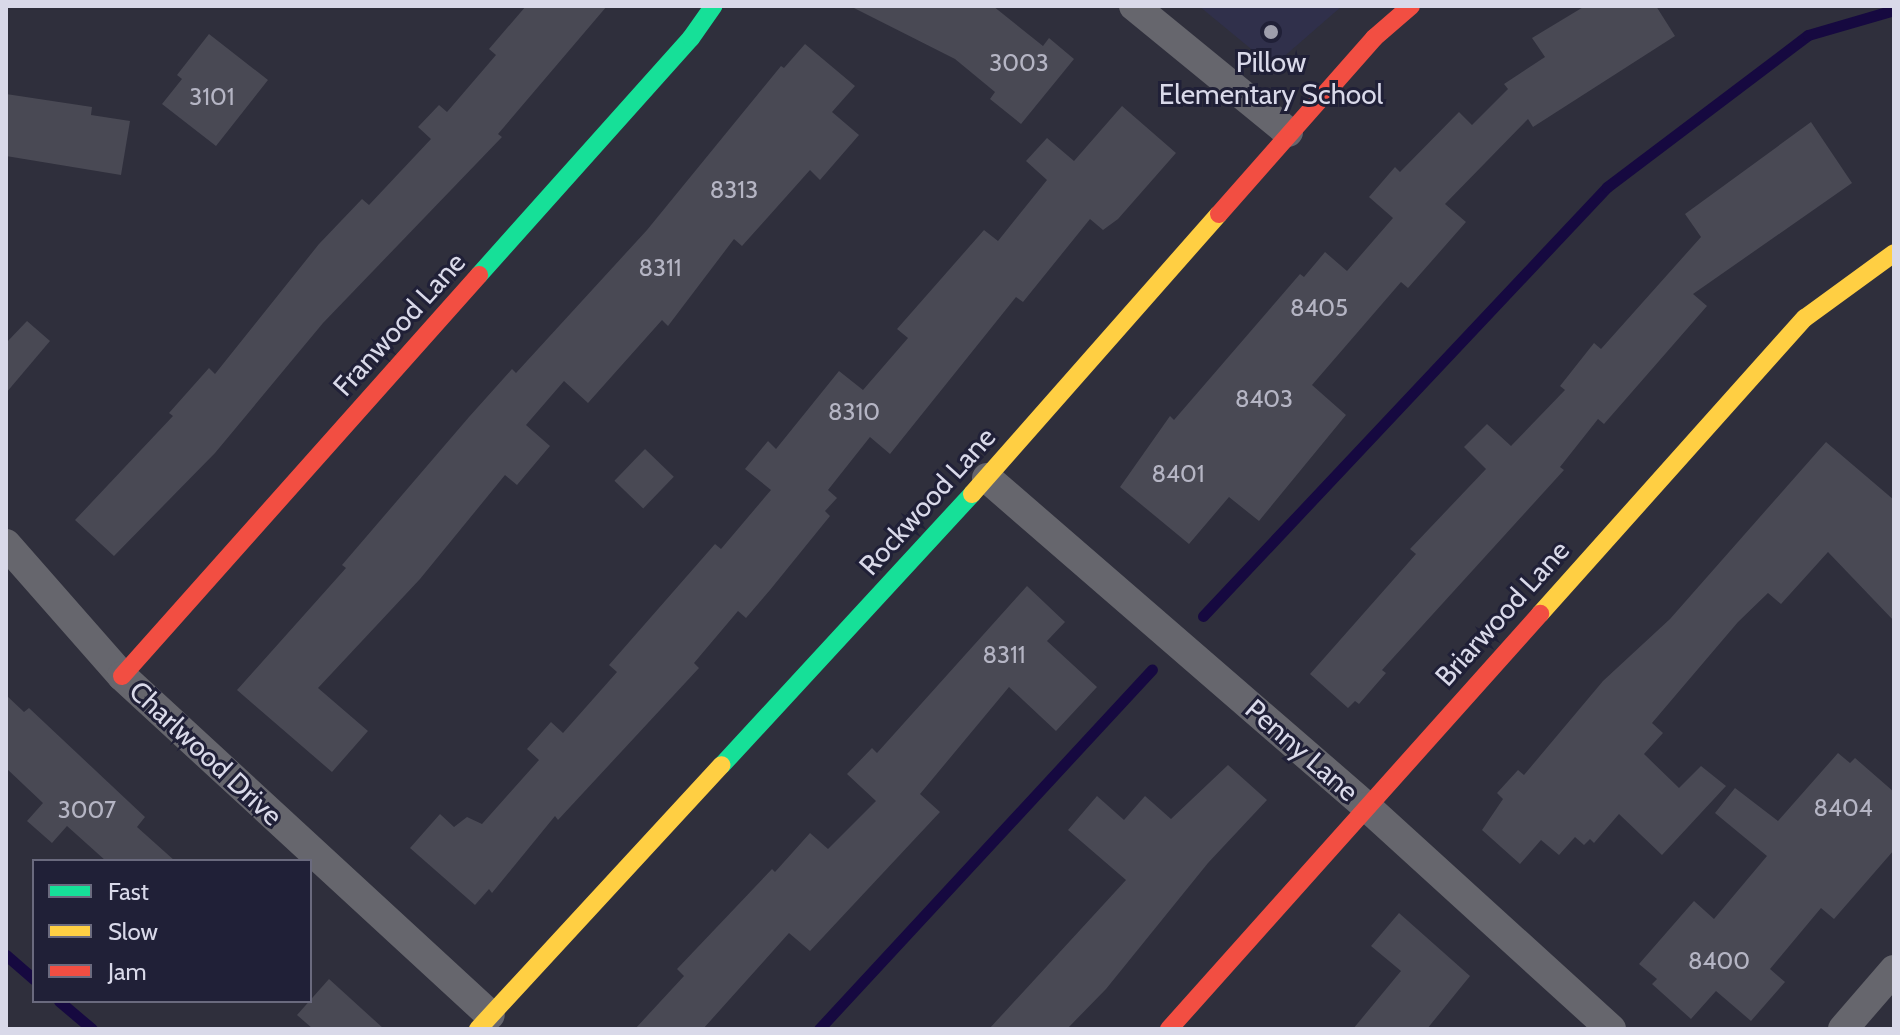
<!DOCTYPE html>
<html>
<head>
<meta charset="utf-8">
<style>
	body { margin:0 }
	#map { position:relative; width:1900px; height:1035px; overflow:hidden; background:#2f2f3c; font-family:Cabin,sans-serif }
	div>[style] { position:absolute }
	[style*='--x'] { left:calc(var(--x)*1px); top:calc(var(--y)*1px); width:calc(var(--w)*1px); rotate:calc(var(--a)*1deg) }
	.built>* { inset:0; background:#30304b }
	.stream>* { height:11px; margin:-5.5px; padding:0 5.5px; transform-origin:5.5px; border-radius:5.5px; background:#160940 }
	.building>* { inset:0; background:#494954; transform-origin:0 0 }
	.street>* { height:30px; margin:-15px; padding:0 15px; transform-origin:15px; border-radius:15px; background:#66666d }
	.fast>* { height:18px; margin:-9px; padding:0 9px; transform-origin:9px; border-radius:9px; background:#16e098 }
	.slow>* { height:18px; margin:-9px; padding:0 9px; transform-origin:9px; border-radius:9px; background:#ffcf43 }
	.jam>* { height:18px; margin:-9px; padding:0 9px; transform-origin:9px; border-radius:9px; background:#f24e42 }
	.dots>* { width:22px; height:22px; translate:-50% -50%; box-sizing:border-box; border:4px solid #202037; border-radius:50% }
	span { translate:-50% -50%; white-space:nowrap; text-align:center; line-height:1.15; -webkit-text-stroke:6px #202037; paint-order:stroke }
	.number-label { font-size:24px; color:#b5b5c4 }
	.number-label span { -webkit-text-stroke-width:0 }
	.poi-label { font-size:28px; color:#d9d9e9 }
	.street-label { font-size:28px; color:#d9d9e9 }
	.frame { position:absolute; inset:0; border:8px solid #d9d9e9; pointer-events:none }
	.legend { position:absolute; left:32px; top:859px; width:280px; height:144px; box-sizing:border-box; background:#202037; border:2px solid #6a6a7e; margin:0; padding:10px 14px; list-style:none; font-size:24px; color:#d9d9e9 }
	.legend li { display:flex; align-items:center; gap:16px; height:40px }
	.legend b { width:40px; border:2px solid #6a6a7e }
</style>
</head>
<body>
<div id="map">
	<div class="built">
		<i style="clip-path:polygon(1199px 6px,1342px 6px,1280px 60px,1262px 58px)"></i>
	</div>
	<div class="stream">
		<i style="--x:1203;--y:616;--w:589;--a:-46.72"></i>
		<i style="--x:1607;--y:187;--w:252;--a:-37.1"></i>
		<i style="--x:1808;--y:35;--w:90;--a:-16.2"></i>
		<i style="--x:6;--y:955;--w:37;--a:41"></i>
		<i style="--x:59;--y:1001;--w:43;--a:40.3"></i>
		<i style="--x:819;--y:1029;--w:490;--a:-47.2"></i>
	</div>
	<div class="building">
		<i style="clip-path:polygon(526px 6px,607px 6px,498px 134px,502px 137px,323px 323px,215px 453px,114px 556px,75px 520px,173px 416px,169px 413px,209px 368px,215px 374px,319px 244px,362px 199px,369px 205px,431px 139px,418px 127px,439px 105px,447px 112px,496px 55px,489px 49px)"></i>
		<i style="clip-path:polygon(850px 6px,993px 6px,1043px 46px,1049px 38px,1074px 59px,1021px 124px,990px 99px,995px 92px,955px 59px)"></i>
		<i style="clip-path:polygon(1585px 6px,1656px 6px,1675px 36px,1533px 127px,1528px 119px,1445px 204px,1466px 222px,1408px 288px,1401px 282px,1312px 385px,1346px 415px,1259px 521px,1229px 497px,1189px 544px,1120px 487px,1170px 416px,1174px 420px,1300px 274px,1304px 277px,1325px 252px,1347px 271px,1393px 218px,1369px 197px,1395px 167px,1400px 172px,1459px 112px,1472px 125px,1508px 89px,1504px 84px,1545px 57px,1532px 38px)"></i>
		<i style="clip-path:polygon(209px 34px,268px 80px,216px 146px,162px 104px,182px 79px,177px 75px)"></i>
		<i style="clip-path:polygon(805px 44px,855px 86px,832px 112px,859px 135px,820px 180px,810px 170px,742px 246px,734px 239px,668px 326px,662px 320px,588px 403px,564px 381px,526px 425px,550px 446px,517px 485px,505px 475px,420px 579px,318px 688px,368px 731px,332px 772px,237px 690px,346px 568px,342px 565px,469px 417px,512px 369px,516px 373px,647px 230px,781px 66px,784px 68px)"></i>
		<i style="clip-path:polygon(6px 94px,92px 107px,91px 115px,130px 121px,121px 175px,6px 156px)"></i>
		<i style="clip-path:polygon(1122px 106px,1176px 153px,1118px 219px,1103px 230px,1090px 219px,1023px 302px,1016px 297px,890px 454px,870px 437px,828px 490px,837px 498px,825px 511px,830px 516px,770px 590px,746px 618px,738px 611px,694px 663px,699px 668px,558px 820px,555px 816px,492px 893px,489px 889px,475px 905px,410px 848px,440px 814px,454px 827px,467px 817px,482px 824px,539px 760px,527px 749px,551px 722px,563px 733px,617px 672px,609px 665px,715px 544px,721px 549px,771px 490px,745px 469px,768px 441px,776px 449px,839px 371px,863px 390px,908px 338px,897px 329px,984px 230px,998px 241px,1047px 180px,1026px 161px,1047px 138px,1074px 161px)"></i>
		<i style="clip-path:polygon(1811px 122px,1852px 183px,1693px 294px,1707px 306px,1604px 424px,1598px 419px,1560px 467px,1564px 470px,1382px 670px,1386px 673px,1359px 704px,1355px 701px,1348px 708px,1310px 674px,1416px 554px,1410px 549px,1486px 469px,1464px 447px,1487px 424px,1511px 446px,1565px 390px,1560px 386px,1594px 343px,1601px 349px,1701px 237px,1685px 214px)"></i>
		<i style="clip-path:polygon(27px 321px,50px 341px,6px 393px,6px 343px)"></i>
		<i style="clip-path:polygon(1826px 442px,1894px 500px,1894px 621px,1828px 552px,1781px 604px,1768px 593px,1738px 622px,1652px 723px,1663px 733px,1644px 754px,1679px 788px,1701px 766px,1726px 786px,1662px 855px,1619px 814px,1594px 843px,1590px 839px,1584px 845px,1575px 837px,1559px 855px,1541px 840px,1520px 864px,1482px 830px,1503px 799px,1497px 793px,1518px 770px,1524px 775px,1603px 681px,1670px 619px)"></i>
		<i style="left:645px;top:449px;width:40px;height:44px;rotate:44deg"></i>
		<i style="clip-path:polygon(1027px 586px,1065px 622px,1047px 641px,1097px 687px,1056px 731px,1009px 687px,920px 794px,940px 812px,810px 951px,789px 933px,703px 1029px,635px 1029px,684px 976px,677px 969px,772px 869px,775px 872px,810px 833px,828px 849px,876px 801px,847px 774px,872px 748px,877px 753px)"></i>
		<i style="clip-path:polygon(6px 695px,24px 712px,29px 708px,145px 817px,137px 827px,175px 861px,106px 861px,67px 826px,52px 843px,27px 821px,43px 803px,6px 768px)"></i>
		<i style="clip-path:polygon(1838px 753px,1850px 763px,1855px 758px,1894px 792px,1894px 850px,1834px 919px,1821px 908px,1770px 969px,1785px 982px,1751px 1021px,1716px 991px,1691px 1019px,1652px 984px,1657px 979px,1639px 964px,1694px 901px,1714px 919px,1767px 856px,1715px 813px,1735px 788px,1778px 821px)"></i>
		<i style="clip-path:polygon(1228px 765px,1267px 800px,1208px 863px,1106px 989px,1067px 1029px,989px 1029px,1126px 880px,1068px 830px,1097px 796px,1124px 820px,1145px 796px,1171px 819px)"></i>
		<i style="clip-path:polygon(1399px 913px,1470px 976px,1427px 1029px,1353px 1029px,1401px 971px,1371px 946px)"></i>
		<i style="clip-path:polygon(329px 979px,384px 1029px,313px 1029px,297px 1015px)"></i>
	</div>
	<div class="street">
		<i style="--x:1134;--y:6;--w:199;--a:39.3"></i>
		<i style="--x:987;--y:478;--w:503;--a:40.89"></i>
		<i style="--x:1367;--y:807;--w:330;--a:42.3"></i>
		<i style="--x:6;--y:544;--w:176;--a:48.7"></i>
		<i style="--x:122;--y:676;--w:500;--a:42.65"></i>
		<i style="--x:1843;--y:1029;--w:78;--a:-49.2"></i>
	</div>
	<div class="fast">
		<i style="--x:479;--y:275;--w:318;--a:-48.2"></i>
		<i style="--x:691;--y:38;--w:39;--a:-55"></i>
		<i style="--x:722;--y:765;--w:369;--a:-47.3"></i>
	</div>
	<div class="slow">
		<i style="--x:972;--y:494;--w:373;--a:-48.6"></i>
		<i style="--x:1540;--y:614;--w:397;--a:-48.2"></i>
		<i style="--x:1805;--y:318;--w:110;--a:-36.1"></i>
		<i style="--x:478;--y:1029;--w:359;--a:-47.3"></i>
	</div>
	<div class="jam">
		<i style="--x:1219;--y:214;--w:235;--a:-48.6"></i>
		<i style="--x:1374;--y:38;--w:49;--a:-40.9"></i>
		<i style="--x:122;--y:676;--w:537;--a:-48.32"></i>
		<i style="--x:1169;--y:1029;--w:557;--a:-48.2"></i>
	</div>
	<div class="dots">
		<i style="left:1271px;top:32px;background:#9e9eac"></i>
	</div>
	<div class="number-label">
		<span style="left:1019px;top:63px">3003</span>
		<span style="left:212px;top:97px">3101</span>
		<span style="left:734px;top:190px">8313</span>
		<span style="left:660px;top:268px">8311</span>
		<span style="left:1319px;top:308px">8405</span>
		<span style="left:1264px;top:399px">8403</span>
		<span style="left:854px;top:412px">8310</span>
		<span style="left:1178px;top:474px">8401</span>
		<span style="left:1004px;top:655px">8311</span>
		<span style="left:1843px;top:808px">8404</span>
		<span style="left:87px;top:810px">3007</span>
		<span style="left:1719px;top:961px">8400</span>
	</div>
	<div class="poi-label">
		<span style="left:1271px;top:78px">Pillow<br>Elementary School</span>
	</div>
	<div class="street-label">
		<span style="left:399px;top:324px;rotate:-48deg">Franwood Lane</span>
		<span style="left:927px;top:501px;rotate:-48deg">Rockwood Lane</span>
		<span style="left:1502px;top:613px;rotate:-48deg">Briarwood Lane</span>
		<span style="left:1302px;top:750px;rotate:41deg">Penny Lane</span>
		<span style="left:206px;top:753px;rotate:43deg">Charlwood Drive</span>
	</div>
	<div class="frame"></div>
	<ul class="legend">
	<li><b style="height:10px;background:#16e098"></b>Fast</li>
	<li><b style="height:10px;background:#ffcf43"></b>Slow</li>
	<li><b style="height:10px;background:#f24e42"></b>Jam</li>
	</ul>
</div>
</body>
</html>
